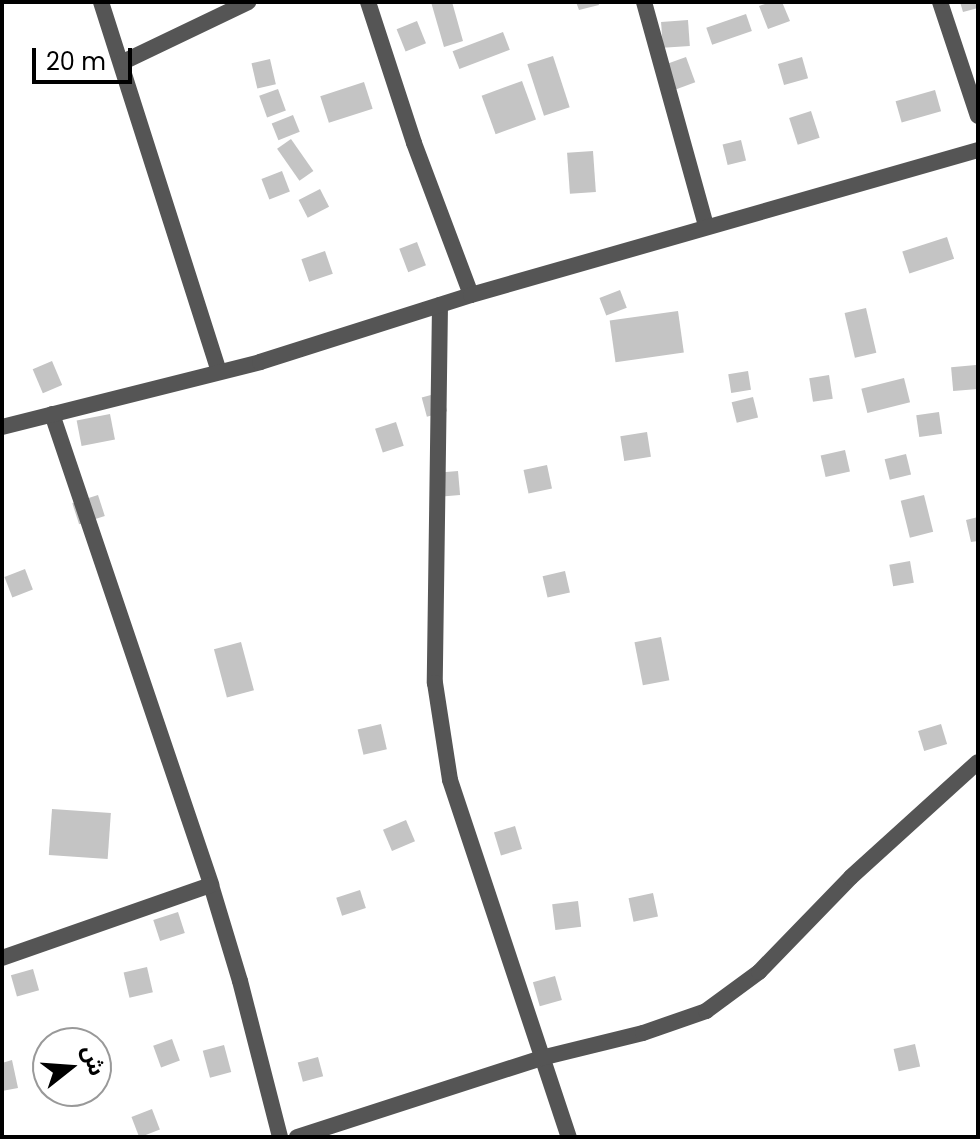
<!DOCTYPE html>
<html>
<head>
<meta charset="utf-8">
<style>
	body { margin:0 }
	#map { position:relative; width:980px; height:1139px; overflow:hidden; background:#fff; font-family:Poppins,"Noto Sans Arabic",sans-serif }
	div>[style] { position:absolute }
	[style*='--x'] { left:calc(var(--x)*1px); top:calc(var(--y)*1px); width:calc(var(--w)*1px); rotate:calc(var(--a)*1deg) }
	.building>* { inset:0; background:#c4c4c4; transform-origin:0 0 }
	.street>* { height:16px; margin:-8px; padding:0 8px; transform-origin:8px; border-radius:8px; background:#555 }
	span { translate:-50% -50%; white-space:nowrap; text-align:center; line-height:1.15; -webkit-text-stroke:6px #fff; paint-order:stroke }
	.frame { position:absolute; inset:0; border:4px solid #000; pointer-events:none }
	.north { position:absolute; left:32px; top:1027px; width:80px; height:80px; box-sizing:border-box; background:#fff; border:2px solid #999; border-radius:50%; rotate:73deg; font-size:22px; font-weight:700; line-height:32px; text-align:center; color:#000 }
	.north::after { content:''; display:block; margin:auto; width:28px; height:36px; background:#000; clip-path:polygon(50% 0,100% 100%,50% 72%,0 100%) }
	.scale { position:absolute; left:32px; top:48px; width:100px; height:36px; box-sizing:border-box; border:4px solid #000; border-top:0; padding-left:10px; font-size:24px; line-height:28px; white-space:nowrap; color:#000; -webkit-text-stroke:6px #fff; paint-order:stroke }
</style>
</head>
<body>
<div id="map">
	<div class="building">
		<i style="clip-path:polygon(431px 2px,452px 2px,463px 41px,444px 47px)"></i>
		<i style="clip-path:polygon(576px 2px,598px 2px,599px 5px,579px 10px)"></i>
		<i style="clip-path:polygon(771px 2px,782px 2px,790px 21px,768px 29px,759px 6px)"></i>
		<i style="clip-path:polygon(960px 2px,978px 2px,978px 8px,963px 12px)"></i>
		<i style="left:746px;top:14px;width:18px;height:42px;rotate:71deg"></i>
		<i style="left:688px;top:20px;width:26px;height:27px;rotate:86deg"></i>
		<i style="left:417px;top:21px;width:24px;height:22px;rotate:68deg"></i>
		<i style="left:503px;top:32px;width:19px;height:54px;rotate:69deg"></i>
		<i style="left:553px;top:56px;width:54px;height:27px;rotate:72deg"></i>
		<i style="left:686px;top:57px;width:27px;height:28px;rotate:70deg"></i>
		<i style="left:802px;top:57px;width:22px;height:25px;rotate:74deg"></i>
		<i style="left:270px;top:59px;width:26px;height:19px;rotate:77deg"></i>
		<i style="left:522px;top:81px;width:41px;height:43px;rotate:70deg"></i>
		<i style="left:364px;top:82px;width:28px;height:46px;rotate:72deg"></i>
		<i style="left:278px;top:89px;width:23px;height:20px;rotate:70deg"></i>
		<i style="left:935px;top:90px;width:22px;height:41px;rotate:74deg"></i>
		<i style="left:811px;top:111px;width:28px;height:23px;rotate:72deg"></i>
		<i style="left:293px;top:115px;width:18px;height:23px;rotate:68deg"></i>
		<i style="left:291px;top:139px;width:39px;height:17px;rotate:55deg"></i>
		<i style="left:741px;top:140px;width:21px;height:19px;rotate:76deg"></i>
		<i style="left:593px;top:151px;width:41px;height:26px;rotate:86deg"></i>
		<i style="left:282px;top:171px;width:22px;height:22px;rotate:69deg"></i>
		<i style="left:320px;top:189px;width:20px;height:24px;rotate:63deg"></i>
		<i style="left:947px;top:237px;width:23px;height:47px;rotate:72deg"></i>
		<i style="left:417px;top:242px;width:25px;height:19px;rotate:69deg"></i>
		<i style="left:325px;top:251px;width:24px;height:25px;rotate:71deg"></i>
		<i style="left:620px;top:290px;width:19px;height:22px;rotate:69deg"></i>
		<i style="left:866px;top:308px;width:46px;height:22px;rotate:77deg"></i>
		<i style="left:678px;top:311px;width:42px;height:69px;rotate:82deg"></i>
		<i style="left:52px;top:361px;width:26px;height:21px;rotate:67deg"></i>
		<i style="left:976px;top:365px;width:24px;height:25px;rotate:85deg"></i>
		<i style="left:748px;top:371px;width:19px;height:20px;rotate:81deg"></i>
		<i style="left:829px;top:375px;width:24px;height:20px;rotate:81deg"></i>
		<i style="left:904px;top:378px;width:25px;height:44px;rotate:76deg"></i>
		<i style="left:442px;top:392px;width:20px;height:21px;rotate:75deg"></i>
		<i style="left:753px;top:397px;width:21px;height:22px;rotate:76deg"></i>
		<i style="left:939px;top:412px;width:22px;height:23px;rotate:82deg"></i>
		<i style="left:110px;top:414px;width:26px;height:34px;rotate:79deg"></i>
		<i style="left:396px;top:422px;width:25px;height:22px;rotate:72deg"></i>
		<i style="left:647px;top:432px;width:25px;height:27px;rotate:81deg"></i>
		<i style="left:845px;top:450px;width:22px;height:25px;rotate:77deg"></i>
		<i style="left:906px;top:454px;width:21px;height:22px;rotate:76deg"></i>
		<i style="left:547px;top:465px;width:24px;height:24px;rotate:78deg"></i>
		<i style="left:458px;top:471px;width:24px;height:27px;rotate:85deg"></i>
		<i style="left:98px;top:495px;width:22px;height:27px;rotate:72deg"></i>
		<i style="left:924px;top:495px;width:38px;height:24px;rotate:76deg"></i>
		<i style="clip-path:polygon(978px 517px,978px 541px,971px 542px,966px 520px)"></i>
		<i style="left:910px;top:561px;width:22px;height:21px;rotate:80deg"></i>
		<i style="left:25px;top:569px;width:22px;height:22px;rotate:69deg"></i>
		<i style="left:565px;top:571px;width:22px;height:23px;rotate:77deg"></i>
		<i style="left:661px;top:637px;width:44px;height:27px;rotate:79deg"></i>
		<i style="left:241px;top:642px;width:50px;height:28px;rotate:75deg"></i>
		<i style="left:381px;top:724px;width:26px;height:24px;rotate:77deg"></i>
		<i style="left:941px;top:724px;width:21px;height:24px;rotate:73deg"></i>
		<i style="left:52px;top:809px;width:59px;height:46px;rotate:4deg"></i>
		<i style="left:406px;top:820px;width:23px;height:25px;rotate:67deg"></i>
		<i style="left:515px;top:826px;width:24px;height:22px;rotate:73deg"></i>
		<i style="left:360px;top:890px;width:19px;height:25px;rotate:72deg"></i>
		<i style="left:653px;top:893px;width:24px;height:25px;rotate:78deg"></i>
		<i style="left:578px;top:901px;width:26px;height:26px;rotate:83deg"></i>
		<i style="left:178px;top:912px;width:22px;height:26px;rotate:72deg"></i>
		<i style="left:147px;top:967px;width:26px;height:24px;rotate:77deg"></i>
		<i style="left:33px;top:969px;width:22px;height:23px;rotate:74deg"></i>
		<i style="left:555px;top:976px;width:25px;height:23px;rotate:74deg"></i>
		<i style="left:172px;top:1039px;width:23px;height:20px;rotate:70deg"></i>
		<i style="left:915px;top:1044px;width:23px;height:22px;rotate:77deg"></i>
		<i style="left:224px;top:1045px;width:28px;height:22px;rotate:75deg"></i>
		<i style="left:318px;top:1057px;width:20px;height:21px;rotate:75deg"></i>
		<i style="clip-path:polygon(12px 1060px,18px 1088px,2px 1091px,2px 1063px)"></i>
		<i style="left:152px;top:1109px;width:22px;height:22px;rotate:69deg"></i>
	</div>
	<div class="street">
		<i style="--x:101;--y:2;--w:388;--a:72.3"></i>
		<i style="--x:368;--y:2;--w:148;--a:71.9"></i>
		<i style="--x:414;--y:143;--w:162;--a:69.4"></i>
		<i style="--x:644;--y:2;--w:232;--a:74.5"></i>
		<i style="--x:940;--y:2;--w:120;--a:71.6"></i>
		<i style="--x:123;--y:62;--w:139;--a:-25.6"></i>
		<i style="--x:440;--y:305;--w:378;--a:90.8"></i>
		<i style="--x:435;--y:683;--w:98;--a:81.2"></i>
		<i style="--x:450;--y:780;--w:376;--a:71.6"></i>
		<i style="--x:52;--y:414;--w:497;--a:71.3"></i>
		<i style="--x:211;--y:885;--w:100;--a:73.2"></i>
		<i style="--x:240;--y:981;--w:161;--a:75.6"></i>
		<i style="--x:2;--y:427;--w:266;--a:-14.1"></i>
		<i style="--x:260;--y:362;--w:221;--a:-17.6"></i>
		<i style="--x:471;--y:295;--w:527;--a:-15.96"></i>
		<i style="--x:2;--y:958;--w:221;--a:-19.3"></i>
		<i style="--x:297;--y:1137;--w:256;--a:-17.9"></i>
		<i style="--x:541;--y:1058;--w:105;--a:-13.8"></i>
		<i style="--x:643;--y:1033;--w:67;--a:-19.2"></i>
		<i style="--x:706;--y:1011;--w:66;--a:-36.3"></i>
		<i style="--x:759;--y:972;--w:132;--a:-45.9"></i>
		<i style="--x:851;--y:877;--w:171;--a:-42.2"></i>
	</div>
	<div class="frame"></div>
	<div class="north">ش</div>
	<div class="scale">20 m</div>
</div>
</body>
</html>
